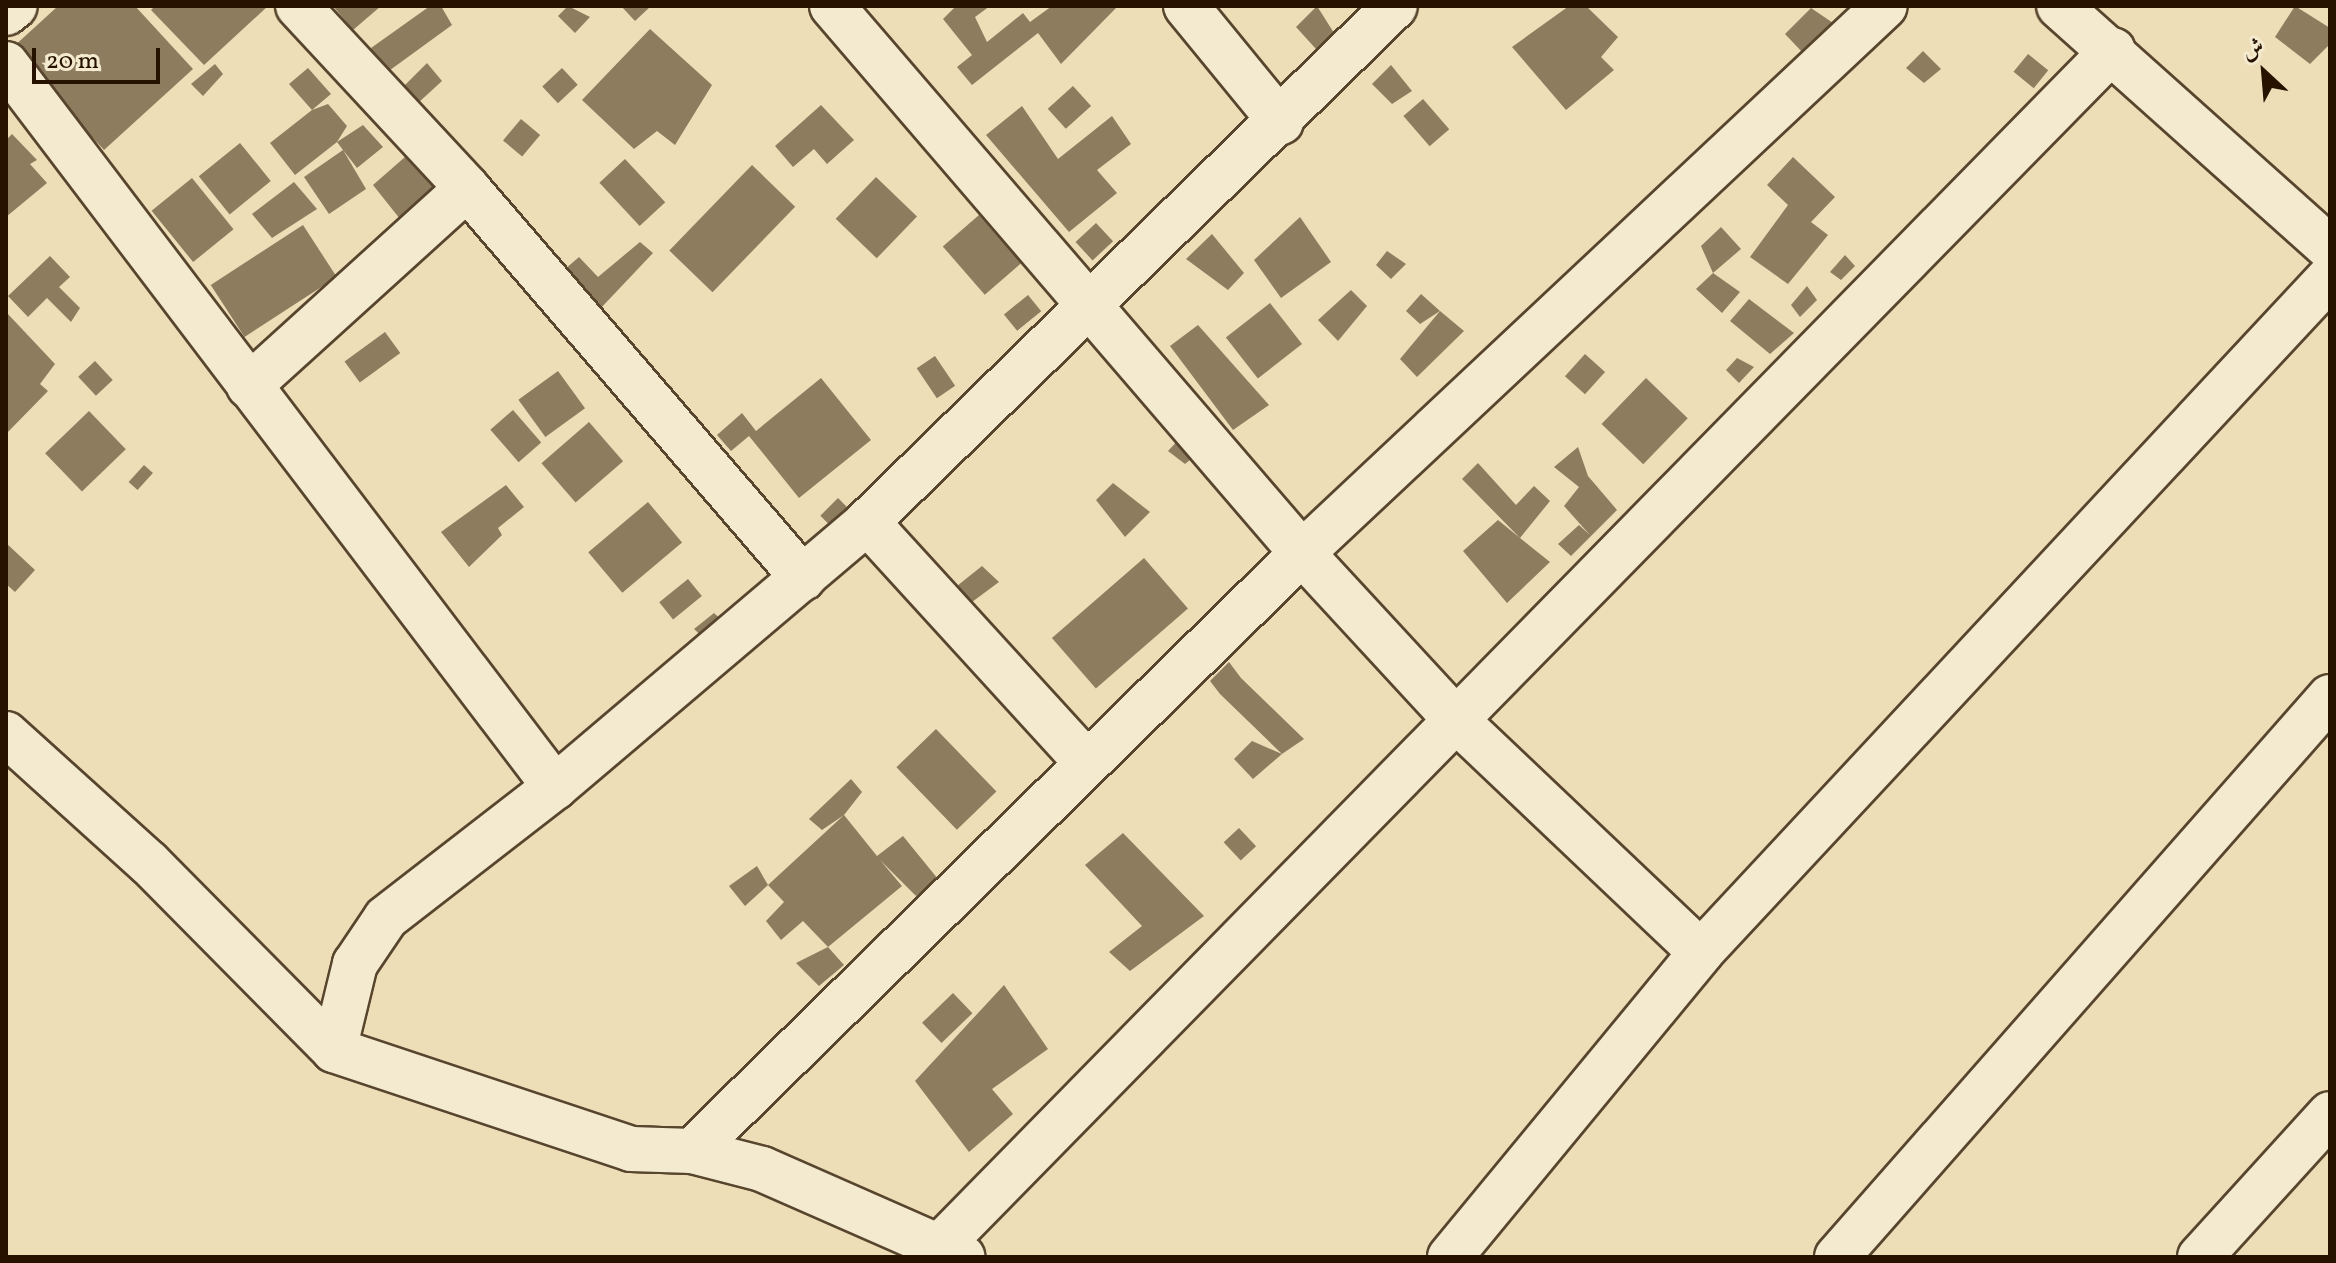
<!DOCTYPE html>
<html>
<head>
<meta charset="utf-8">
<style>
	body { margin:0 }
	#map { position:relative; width:2336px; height:1263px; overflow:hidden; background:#eddeb7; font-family:Vollkorn,Amiri,serif }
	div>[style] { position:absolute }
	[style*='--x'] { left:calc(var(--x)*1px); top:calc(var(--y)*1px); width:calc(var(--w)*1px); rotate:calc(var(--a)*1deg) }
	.building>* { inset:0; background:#8e7c5f; transform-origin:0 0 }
	.roads { filter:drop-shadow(2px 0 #58452e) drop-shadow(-2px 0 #58452e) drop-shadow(0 2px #58452e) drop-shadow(0 -2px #58452e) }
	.minor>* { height:44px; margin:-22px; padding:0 22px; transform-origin:22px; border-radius:22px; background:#f3ead0 }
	span { translate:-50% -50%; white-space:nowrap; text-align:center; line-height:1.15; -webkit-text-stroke:7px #f3ead0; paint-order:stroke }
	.frame { position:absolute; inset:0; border:8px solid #271200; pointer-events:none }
	.north { position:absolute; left:2224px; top:32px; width:80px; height:80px; -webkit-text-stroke:6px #f3ead0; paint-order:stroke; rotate:334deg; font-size:22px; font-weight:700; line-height:32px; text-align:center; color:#271200 }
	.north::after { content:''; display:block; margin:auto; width:28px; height:36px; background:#271200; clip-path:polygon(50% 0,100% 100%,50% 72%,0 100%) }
	.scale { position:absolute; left:32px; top:48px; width:128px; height:36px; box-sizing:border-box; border:4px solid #271200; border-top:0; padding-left:10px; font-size:24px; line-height:28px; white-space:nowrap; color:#271200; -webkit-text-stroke:6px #f3ead0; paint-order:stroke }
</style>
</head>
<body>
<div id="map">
	<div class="building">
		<i style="clip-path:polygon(58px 6px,135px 6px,193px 69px,104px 150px,11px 49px)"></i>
		<i style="clip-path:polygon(155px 6px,268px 6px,204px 65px,151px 10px)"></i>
		<i style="clip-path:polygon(333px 6px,381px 6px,353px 30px)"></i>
		<i style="clip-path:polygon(430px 6px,441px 6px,452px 25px,386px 73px,371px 48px)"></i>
		<i style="clip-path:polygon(568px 6px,590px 17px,575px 33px,558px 16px)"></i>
		<i style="clip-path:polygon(621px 6px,651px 6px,635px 21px)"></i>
		<i style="clip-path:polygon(956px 6px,990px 6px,975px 17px,987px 42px,1023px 13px,1030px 22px,1052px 6px,1116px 8px,1061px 64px,1038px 33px,972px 85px,957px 67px,972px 55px,943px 19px)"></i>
		<i style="clip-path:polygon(1317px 6px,1334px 33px,1316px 49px,1296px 27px)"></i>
		<i style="clip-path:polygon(1569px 6px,1586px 6px,1618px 37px,1601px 57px,1614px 70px,1566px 110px,1512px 47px)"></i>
		<i style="clip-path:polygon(2295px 6px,2330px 28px,2330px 44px,2310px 64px,2275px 37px)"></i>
		<i style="clip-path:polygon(1811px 8px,1836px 25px,1804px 54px,1785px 34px)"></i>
		<i style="clip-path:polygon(650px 29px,712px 85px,675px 145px,657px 131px,634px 149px,582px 100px)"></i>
		<i style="clip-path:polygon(1923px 51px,1941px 69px,1924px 83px,1906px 68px)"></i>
		<i style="left:2028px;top:54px;width:26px;height:23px;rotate:39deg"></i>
		<i style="clip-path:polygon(427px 63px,442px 81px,418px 103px,401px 89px)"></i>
		<i style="clip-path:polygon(215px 64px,223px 74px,203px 96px,191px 84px)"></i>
		<i style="clip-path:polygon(1391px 65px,1412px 91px,1392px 104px,1372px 84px)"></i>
		<i style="clip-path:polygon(308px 68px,331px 94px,312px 110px,328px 104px,347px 126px,337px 142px,363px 125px,383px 147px,357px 168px,343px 150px,366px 189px,329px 214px,304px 177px,343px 150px,337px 142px,295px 175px,270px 143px,312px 110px,289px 84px)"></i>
		<i style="left:562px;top:68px;width:23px;height:27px;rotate:47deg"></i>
		<i style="left:1073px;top:86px;width:27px;height:34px;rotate:48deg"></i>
		<i style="left:1423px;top:99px;width:40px;height:26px;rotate:49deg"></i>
		<i style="clip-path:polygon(821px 105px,854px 140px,827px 164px,814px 149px,793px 167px,775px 146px)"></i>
		<i style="clip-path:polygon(1022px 106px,1058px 159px,1112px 116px,1131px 144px,1097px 170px,1117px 193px,1069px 232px,986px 135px)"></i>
		<i style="left:521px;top:119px;width:25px;height:28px;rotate:40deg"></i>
		<i style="clip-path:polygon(12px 134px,37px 160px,30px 164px,47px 183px,6px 217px,6px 140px)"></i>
		<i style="left:240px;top:143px;width:49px;height:53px;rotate:51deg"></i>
		<i style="clip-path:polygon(405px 157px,449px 204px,408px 229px,373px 185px)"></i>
		<i style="clip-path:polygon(1793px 157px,1835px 197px,1811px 222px,1828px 235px,1788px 284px,1750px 257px,1788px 205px,1767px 185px)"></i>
		<i style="left:625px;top:159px;width:59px;height:35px;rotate:47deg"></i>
		<i style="left:752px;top:165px;width:60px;height:119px;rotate:44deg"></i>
		<i style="left:876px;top:177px;width:57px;height:58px;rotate:44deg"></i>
		<i style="left:192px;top:178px;width:66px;height:52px;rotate:51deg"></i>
		<i style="clip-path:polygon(294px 182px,317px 209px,272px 238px,252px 214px)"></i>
		<i style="left:979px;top:215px;width:64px;height:48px;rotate:49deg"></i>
		<i style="clip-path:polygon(1300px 217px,1331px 262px,1281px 298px,1254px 260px)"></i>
		<i style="left:1096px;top:223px;width:25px;height:28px;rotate:47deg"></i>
		<i style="left:303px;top:225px;width:62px;height:110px;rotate:57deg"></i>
		<i style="clip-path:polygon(1721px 227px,1741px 249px,1713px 273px,1740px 292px,1722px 313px,1696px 289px,1713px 273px,1701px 246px)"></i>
		<i style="clip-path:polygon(1212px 234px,1244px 273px,1228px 290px,1186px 259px)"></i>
		<i style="clip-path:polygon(640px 242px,653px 253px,600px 309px,564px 270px,579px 257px,598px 277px)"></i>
		<i style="clip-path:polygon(1387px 251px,1406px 264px,1391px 279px,1376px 265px)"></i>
		<i style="clip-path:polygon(1845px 255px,1855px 266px,1841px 280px,1830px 272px)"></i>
		<i style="clip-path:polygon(50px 256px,70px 277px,59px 287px,80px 308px,71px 322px,47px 298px,28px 317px,8px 296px)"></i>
		<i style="clip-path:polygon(1807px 286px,1817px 300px,1800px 317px,1791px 305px)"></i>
		<i style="clip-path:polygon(1351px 290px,1367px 306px,1338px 341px,1318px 320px)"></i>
		<i style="clip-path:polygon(1421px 294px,1440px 311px,1420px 324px,1406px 311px)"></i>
		<i style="left:1028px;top:295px;width:21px;height:31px;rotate:51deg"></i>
		<i style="clip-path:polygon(1749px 299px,1794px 333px,1770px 354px,1730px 321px)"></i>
		<i style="left:1270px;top:303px;width:52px;height:56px;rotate:52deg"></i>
		<i style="clip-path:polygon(1440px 311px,1464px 331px,1417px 377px,1400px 359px)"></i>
		<i style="clip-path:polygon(6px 312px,55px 364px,40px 384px,48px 391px,6px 434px)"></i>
		<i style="clip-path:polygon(1198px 325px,1269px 405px,1233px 430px,1170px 346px)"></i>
		<i style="left:385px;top:332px;width:26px;height:50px;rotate:54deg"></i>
		<i style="left:1585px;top:354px;width:27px;height:30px;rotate:42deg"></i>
		<i style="left:935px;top:356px;width:36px;height:22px;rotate:56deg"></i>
		<i style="clip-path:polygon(1737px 358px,1754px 367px,1739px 383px,1726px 370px)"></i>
		<i style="left:95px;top:361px;width:26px;height:23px;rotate:47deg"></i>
		<i style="left:558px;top:371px;width:46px;height:49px;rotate:54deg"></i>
		<i style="clip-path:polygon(821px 378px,871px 440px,799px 498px,749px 436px,731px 451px,717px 435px,742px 413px,756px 431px)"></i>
		<i style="left:1646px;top:378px;width:58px;height:64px;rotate:44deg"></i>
		<i style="left:513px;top:410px;width:43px;height:30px;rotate:49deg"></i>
		<i style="left:89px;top:411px;width:53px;height:61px;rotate:46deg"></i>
		<i style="left:589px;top:422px;width:52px;height:63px;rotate:49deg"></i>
		<i style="clip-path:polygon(1180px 438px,1196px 455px,1185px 464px,1168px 451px)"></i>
		<i style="clip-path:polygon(1578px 447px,1588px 476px,1617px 510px,1571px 556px,1558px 544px,1579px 525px,1590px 535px,1564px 506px,1579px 487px,1554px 467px)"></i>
		<i style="clip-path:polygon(1478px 463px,1516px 505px,1534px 486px,1550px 501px,1520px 538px,1550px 562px,1507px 603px,1463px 551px,1498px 520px,1520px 538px,1462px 479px)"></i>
		<i style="left:144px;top:465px;width:12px;height:23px;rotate:42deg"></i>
		<i style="clip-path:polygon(1113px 483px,1150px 512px,1125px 537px,1096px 500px)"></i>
		<i style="clip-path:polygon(506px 485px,524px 507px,498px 528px,502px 535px,469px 567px,441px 532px)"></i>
		<i style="left:838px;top:498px;width:14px;height:25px;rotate:45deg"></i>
		<i style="left:648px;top:502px;width:53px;height:78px;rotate:50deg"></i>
		<i style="clip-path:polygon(6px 543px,35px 570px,15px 592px,6px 584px)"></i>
		<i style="left:1144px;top:558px;width:67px;height:122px;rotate:49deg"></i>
		<i style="clip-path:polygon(982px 566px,999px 582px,972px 602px,957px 586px)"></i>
		<i style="left:688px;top:579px;width:22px;height:37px;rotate:51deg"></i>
		<i style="clip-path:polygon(714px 613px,727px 625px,707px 641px,694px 629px)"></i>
		<i style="clip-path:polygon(1229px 662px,1241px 678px,1304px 739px,1282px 754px,1220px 694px,1210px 681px)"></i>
		<i style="left:936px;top:729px;width:87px;height:55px;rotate:46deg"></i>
		<i style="clip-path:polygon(1252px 741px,1282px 754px,1253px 779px,1234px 759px)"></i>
		<i style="clip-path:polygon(851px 779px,862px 792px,844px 815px,877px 856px,903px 836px,938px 879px,916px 896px,880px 860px,902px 886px,828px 947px,803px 921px,781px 940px,766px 921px,784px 902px,768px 885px,844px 815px,822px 830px,809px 819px)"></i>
		<i style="left:1239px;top:828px;width:25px;height:21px;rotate:47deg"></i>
		<i style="clip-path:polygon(1123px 833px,1204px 916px,1130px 971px,1109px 952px,1142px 926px,1085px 865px)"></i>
		<i style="clip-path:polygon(757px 866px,768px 885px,745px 906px,729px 886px)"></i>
		<i style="clip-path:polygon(828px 947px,844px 965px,819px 986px,796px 963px)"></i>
		<i style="clip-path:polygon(1004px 985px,1048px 1049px,992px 1089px,1013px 1114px,969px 1152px,915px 1081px)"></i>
		<i style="left:953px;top:993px;width:28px;height:43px;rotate:46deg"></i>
	</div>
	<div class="roads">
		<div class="minor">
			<i style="--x:298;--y:6;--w:248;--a:47.1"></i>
			<i style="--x:467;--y:188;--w:515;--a:49.25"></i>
			<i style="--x:832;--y:6;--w:721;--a:49.33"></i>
			<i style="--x:1302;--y:553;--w:224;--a:47.3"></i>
			<i style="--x:1454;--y:718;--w:340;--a:43.5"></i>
			<i style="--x:1186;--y:6;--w:150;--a:50.7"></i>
			<i style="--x:2059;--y:6;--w:363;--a:41.8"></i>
			<i style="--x:6;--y:13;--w:11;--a:-38"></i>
			<i style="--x:6;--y:64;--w:908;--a:52.79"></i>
			<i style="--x:249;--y:386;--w:294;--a:-42.2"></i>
			<i style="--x:867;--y:522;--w:326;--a:47.6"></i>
			<i style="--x:6;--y:734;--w:193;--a:42.1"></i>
			<i style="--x:149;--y:863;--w:263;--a:45.3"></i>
			<i style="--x:334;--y:1050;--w:313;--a:18.4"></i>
			<i style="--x:631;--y:1149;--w:61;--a:1.9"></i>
			<i style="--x:692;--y:1151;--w:72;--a:14.4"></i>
			<i style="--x:762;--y:1169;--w:219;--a:23.7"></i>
			<i style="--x:334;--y:1050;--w:89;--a:-76.3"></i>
			<i style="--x:355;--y:964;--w:55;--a:-56"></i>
			<i style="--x:386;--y:918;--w:214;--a:-37.8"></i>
			<i style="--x:555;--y:787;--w:409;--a:-40.3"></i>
			<i style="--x:867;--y:522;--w:738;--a:-44.34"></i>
			<i style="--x:692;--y:1151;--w:854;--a:-44.43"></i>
			<i style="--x:1302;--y:553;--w:799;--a:-43.18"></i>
			<i style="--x:940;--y:1246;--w:1675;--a:-45.56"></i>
			<i style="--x:1450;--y:1257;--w:395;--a:-50.5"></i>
			<i style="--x:1701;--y:952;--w:923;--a:-47.02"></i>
			<i style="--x:1837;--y:1257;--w:746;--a:-48.64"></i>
			<i style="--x:2200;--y:1257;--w:193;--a:-47.7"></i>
		</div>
	</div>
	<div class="frame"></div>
	<div class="north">ش</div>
	<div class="scale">20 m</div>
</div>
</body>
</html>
